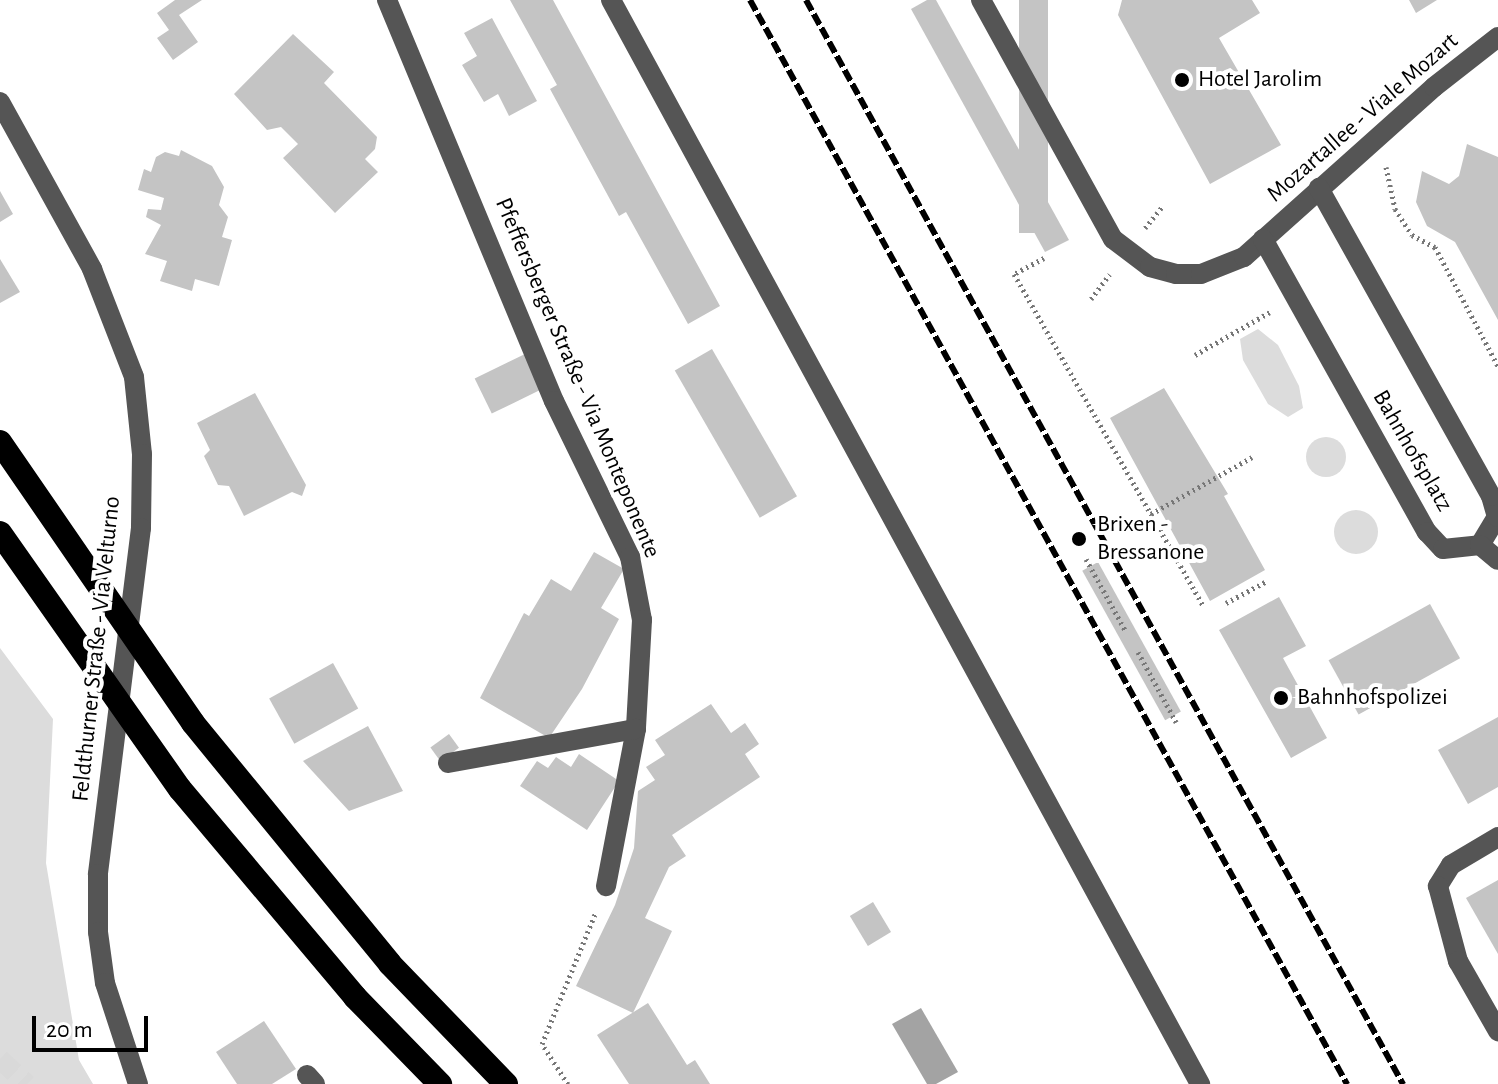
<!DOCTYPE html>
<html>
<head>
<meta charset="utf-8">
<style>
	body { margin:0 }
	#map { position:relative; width:1498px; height:1084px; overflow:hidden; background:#fff; font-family:"Alegreya Sans",sans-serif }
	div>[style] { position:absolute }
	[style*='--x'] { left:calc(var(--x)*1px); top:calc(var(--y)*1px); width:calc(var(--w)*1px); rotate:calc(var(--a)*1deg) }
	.green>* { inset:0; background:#dcdcdc }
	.round { border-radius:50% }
	.water>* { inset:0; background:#a3a3a3 }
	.building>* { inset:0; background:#c4c4c4; transform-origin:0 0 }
	.major-tunnel>* { height:20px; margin-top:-10px; transform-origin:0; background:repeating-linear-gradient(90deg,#d9d9d9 0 20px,transparent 0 30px) }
	.path>* { height:5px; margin-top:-2.5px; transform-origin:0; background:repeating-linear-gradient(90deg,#777 0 2px,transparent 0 6px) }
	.minor>* { height:20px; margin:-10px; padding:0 10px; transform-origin:10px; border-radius:10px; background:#555 }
	.highway>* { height:24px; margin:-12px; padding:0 12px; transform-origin:12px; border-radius:12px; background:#000 }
	.rail>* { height:6px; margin-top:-3px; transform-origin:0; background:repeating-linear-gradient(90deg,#000 0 12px,transparent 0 16px) }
	.dots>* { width:22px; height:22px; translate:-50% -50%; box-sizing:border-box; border:4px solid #fff; border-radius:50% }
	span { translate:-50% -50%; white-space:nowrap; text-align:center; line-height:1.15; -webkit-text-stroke:8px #fff; paint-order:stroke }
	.poi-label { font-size:24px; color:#000 }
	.left { translate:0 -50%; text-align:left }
	.street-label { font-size:24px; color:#000 }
	.scale { position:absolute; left:32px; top:1016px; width:116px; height:36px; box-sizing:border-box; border:4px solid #000; border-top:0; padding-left:10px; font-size:24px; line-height:28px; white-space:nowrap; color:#000; -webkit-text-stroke:6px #fff; paint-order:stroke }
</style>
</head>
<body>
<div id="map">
	<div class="green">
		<i style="clip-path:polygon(1258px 329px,1278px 345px,1299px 386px,1303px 408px,1288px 417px,1268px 404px,1243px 360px,1240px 339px)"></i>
		<i class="round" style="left:1306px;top:437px;width:40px;height:40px"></i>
		<i class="round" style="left:1334px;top:510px;width:44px;height:44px"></i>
		<i style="clip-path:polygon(0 648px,53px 719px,46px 863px,79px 1060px,93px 1084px,0 1084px)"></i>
	</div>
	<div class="water">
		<i style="clip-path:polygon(921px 1008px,958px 1072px,936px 1084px,927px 1084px,892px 1024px)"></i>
	</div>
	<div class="building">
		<i style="clip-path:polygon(175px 0,202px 0,179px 15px,198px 42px,173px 60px,157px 38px,169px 30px,157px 13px)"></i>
		<i style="clip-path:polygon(510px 0,553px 0,720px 306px,688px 324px,626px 212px,619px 216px,550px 89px,557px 85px)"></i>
		<i style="clip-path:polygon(927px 0,936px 0,1069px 240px,1045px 252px,911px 9px)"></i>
		<i style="left:1019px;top:0;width:29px;height:233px"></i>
		<i style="clip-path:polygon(1122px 0,1252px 0,1260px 13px,1219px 38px,1281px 145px,1210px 184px,1118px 15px)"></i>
		<i style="clip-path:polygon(1409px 0,1437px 0,1416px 13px)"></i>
		<i style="clip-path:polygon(492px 18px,537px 101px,509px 116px,498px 94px,484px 102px,462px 65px,477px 56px,464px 33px)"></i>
		<i style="clip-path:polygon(293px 34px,334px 72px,324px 83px,377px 137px,375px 149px,365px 159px,378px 172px,335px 213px,283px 158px,298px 144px,281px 127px,267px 130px,234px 94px)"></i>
		<i style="clip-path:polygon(1467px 144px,1498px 157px,1498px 320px,1455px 242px,1427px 226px,1416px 202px,1422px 171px,1449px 184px,1459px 176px)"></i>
		<i style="clip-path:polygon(181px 150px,212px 166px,224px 187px,219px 205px,228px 217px,222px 237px,232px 240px,219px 286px,195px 279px,192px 291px,160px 281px,167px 261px,145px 254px,161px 225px,146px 217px,148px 209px,161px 210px,164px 198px,138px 190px,144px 169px,151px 172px,156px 157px,165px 152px,179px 156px)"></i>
		<i style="clip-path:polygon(0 191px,13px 214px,0 222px)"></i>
		<i style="clip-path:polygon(0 259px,20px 292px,0 303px)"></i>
		<i style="left:712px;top:349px;width:170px;height:43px;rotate:60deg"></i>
		<i style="left:525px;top:354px;width:39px;height:56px;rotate:64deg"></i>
		<i style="clip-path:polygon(1164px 388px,1228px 494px,1224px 496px,1265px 570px,1210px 601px,1110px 418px)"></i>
		<i style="clip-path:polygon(255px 393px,306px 485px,302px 496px,292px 492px,244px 516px,229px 486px,218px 485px,204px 456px,210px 450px,197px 423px)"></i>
		<i style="clip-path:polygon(594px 552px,624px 569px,601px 608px,619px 619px,582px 689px,549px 738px,480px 698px,524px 613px,529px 616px,551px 579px,571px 591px)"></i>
		<i style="left:1098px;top:562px;width:171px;height:18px;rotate:61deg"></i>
		<i style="clip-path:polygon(1279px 597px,1306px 646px,1283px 658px,1327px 738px,1291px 758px,1219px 630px)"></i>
		<i style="left:1430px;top:604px;width:62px;height:116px;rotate:61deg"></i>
		<i style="left:333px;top:663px;width:52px;height:73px;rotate:61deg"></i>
		<i style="clip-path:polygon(711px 704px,731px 733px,745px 723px,759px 744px,745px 754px,760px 777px,672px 835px,686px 856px,669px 867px,645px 918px,672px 931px,633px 1013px,576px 986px,615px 905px,634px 848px,638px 791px,655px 780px,646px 767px,665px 755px,655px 740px)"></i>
		<i style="clip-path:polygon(1498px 717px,1498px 787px,1468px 804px,1438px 750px)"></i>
		<i style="clip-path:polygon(368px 726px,403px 791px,349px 811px,303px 761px)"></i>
		<i style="left:449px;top:734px;width:17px;height:23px;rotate:54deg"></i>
		<i style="clip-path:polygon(579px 754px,619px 781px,587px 830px,520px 786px,537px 761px,548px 768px,556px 757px,571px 767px)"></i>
		<i style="clip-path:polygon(1498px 880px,1498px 954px,1466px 898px)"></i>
		<i style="left:873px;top:902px;width:35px;height:27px;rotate:59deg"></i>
		<i style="clip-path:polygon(648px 1003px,687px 1065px,695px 1060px,710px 1084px,629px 1084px,597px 1035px)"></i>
		<i style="clip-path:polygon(264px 1021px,296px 1069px,272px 1084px,237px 1084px,216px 1052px)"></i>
	</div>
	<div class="major-tunnel">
		<i style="--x:0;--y:1059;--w:37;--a:43"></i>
	</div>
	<div class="path">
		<i style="--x:1386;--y:167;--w:43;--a:77.9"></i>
		<i style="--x:1395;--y:209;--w:31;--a:57"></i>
		<i style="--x:1412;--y:235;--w:26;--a:28"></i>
		<i style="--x:1435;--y:247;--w:135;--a:62.1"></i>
		<i style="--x:1145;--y:228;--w:28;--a:-51"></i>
		<i style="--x:1044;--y:258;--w:34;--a:152"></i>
		<i style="--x:1014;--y:274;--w:381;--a:60.3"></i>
		<i style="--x:1091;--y:299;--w:31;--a:-53"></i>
		<i style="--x:1195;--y:355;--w:86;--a:-29.8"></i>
		<i style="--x:1151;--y:514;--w:116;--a:-29.4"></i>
		<i style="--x:1086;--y:559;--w:81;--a:61.2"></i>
		<i style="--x:1226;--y:603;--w:47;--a:-28.2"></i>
		<i style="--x:1138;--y:652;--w:80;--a:61.5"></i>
		<i style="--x:568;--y:1084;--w:48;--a:-123"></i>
		<i style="--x:542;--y:1044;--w:143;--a:-67.8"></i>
	</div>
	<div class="minor">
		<i style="--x:387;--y:0;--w:434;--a:67.4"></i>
		<i style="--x:554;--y:401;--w:174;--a:64"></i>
		<i style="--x:630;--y:557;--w:64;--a:79.2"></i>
		<i style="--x:642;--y:620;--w:109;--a:93.2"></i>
		<i style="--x:636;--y:729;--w:160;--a:100.8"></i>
		<i style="--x:611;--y:0;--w:1234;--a:61.48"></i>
		<i style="--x:981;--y:0;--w:273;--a:61.1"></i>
		<i style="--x:1113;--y:239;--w:46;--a:37.1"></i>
		<i style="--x:1150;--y:267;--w:27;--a:15"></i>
		<i style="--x:1176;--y:274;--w:25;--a:0"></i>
		<i style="--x:1201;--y:274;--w:46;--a:-21.6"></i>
		<i style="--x:1244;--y:257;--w:255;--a:-41.8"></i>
		<i style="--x:1434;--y:87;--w:81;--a:-38"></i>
		<i style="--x:0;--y:102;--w:191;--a:61.1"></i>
		<i style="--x:92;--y:269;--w:116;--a:68.7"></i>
		<i style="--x:134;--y:377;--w:77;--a:84.1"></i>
		<i style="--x:142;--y:454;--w:74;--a:90.8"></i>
		<i style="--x:141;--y:528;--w:349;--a:97.1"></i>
		<i style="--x:98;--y:874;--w:58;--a:90"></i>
		<i style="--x:98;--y:932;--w:51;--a:82.2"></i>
		<i style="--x:105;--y:983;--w:106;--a:71.9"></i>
		<i style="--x:1263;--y:239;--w:336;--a:60.8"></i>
		<i style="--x:1427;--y:532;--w:23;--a:47"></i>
		<i style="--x:1443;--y:549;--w:37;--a:-6"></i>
		<i style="--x:1480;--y:545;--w:33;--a:-59"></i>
		<i style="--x:1497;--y:517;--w:22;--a:-106"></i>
		<i style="--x:1491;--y:496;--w:353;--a:-119.2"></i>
		<i style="--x:1480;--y:545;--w:23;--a:40"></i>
		<i style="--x:448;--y:763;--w:191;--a:-10.3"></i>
		<i style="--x:1498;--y:837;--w:55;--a:149.2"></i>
		<i style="--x:1451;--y:865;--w:25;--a:122"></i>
		<i style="--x:1438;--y:886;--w:78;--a:75.1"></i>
		<i style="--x:1458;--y:961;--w:81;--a:60.3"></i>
		<i style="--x:307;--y:1075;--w:12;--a:48"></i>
	</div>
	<div class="highway">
		<i style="--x:0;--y:442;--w:341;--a:55.5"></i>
		<i style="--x:193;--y:723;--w:311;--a:50.7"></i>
		<i style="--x:390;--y:964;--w:167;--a:46"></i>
		<i style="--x:0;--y:533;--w:313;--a:54.9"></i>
		<i style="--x:180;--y:789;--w:272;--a:49.9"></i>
		<i style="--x:355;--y:997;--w:122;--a:45.7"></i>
	</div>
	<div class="rail">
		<i style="--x:750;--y:0;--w:1238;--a:61.16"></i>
		<i style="--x:806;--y:0;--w:1238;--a:61.16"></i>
	</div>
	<div class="dots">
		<i style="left:1182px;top:80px;background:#000"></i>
		<i style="left:1079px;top:539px;background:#000"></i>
		<i style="left:1281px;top:698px;background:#000"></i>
	</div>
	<div class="poi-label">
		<span class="left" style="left:1198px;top:80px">Hotel Jarolim</span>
		<span class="left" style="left:1097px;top:539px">Brixen -<br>Bressanone</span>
		<span class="left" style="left:1297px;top:698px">Bahnhofspolizei</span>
	</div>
	<div class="street-label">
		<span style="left:1363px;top:118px;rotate:-41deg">Mozartallee - Viale Mozart</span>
		<span style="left:577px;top:378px;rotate:67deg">Pfeffersberger Straße - Via Monteponente</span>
		<span style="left:1412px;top:451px;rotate:60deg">Bahnhofsplatz</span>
		<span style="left:97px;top:649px;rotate:-84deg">Feldthurner Straße - Via Velturno</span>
	</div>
	<div class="scale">20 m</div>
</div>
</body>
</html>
